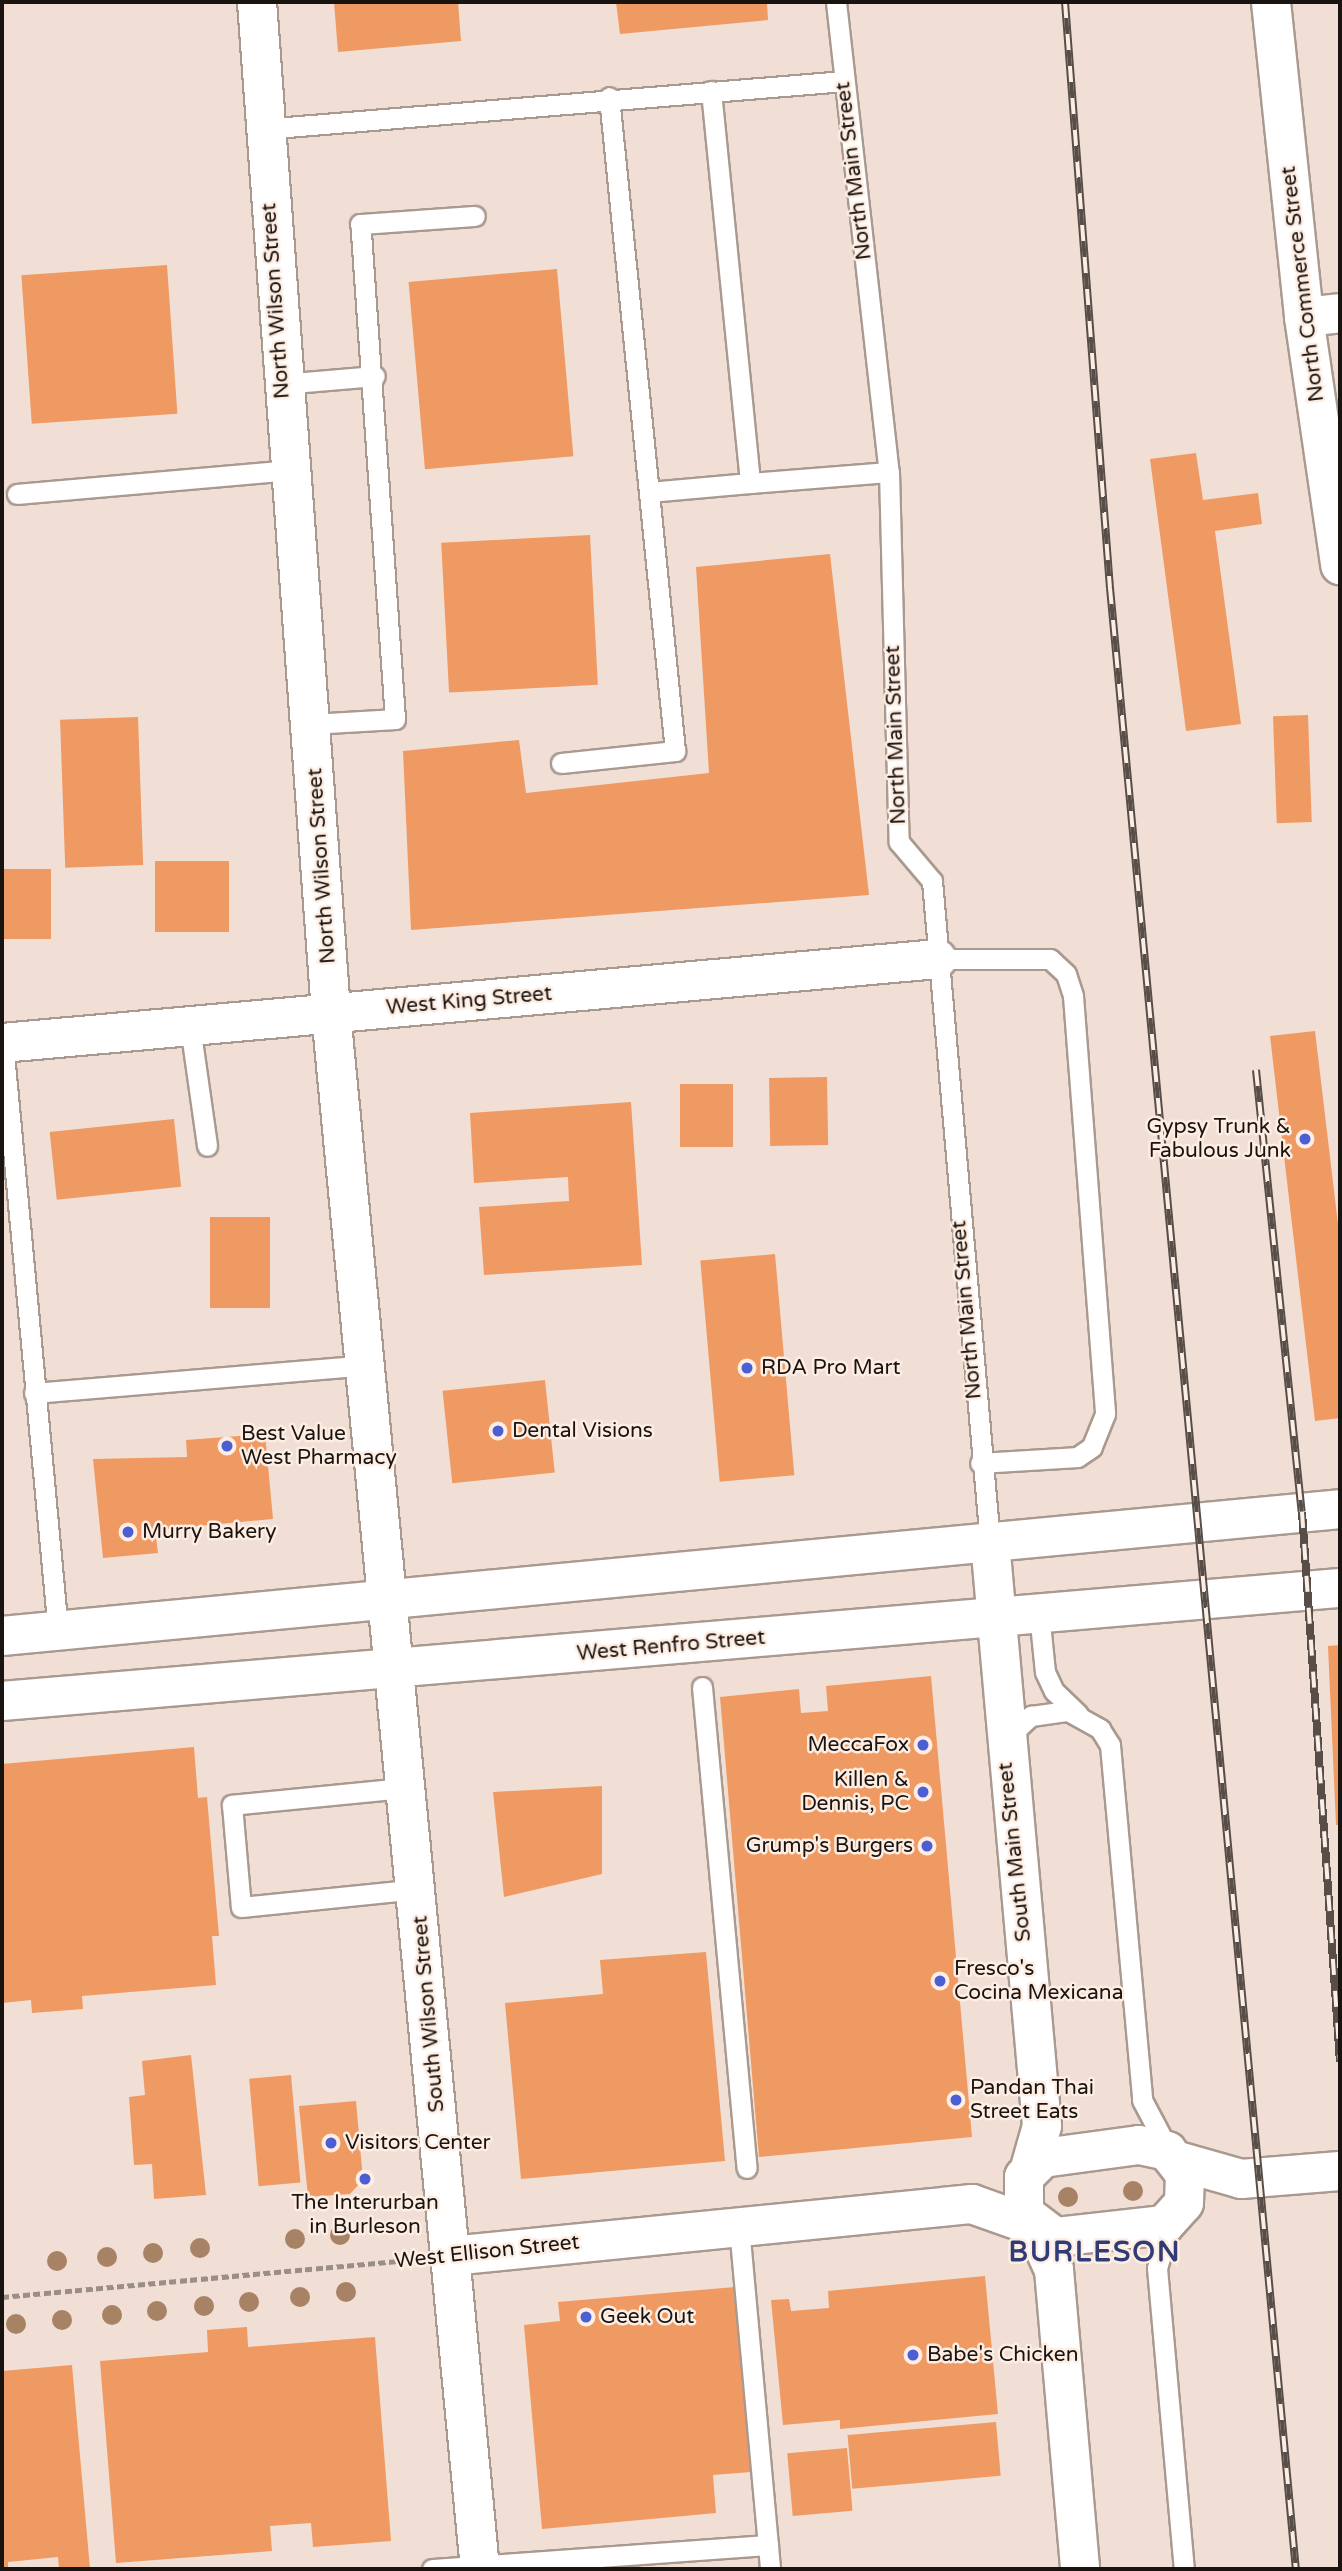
<!DOCTYPE html>
<html>
<head>
<meta charset="utf-8">
<style>
	body { margin:0 }
	#map { position:relative; width:1342px; height:2571px; overflow:hidden; background:#f1dfd5; font-family:"Varela Round",sans-serif }
	div>[style] { position:absolute }
	[style*='--x'] { left:calc(var(--x)*1px); top:calc(var(--y)*1px); width:calc(var(--w)*1px); rotate:calc(var(--a)*1deg) }
	.building>* { inset:0; background:#ef9a62; transform-origin:0 0 }
	.path>* { height:4.5px; margin-top:-2.25px; transform-origin:0; background:repeating-linear-gradient(90deg,#9b8e87 0 7px,transparent 0 10.5px) }
	.roads { filter:drop-shadow(2px 0 #a9998f) drop-shadow(-2px 0 #a9998f) drop-shadow(0 2px #a9998f) drop-shadow(0 -2px #a9998f) }
	.lane>* { height:19px; margin:-9.5px; padding:0 9.5px; transform-origin:9.5px; border-radius:9.5px; background:#fff }
	.street>* { height:38px; margin:-19px; padding:0 19px; transform-origin:19px; border-radius:19px; background:#fff }
	.secondary>* { height:38px; margin:-19px; padding:0 19px; transform-origin:19px; border-radius:19px; background:#fff }
	.rail>* { height:8px; margin-top:-4px; transform-origin:0; background:repeating-linear-gradient(90deg,#feede2 0 16px,#584e49 0 32px); box-sizing:border-box; border-block:2px solid #584e49 }
	.trees>* { width:20px; height:20px; margin:-10px; border-radius:50%; background:#a88265 }
	.dots>* { width:19px; height:19px; translate:-50% -50%; box-sizing:border-box; border:4px solid #feede2; border-radius:50% }
	span { translate:-50% -50%; white-space:nowrap; text-align:center; line-height:1.15; -webkit-text-stroke:5px #feede2; paint-order:stroke }
	.street-label { font-size:21px; color:#1a1411 }
	.poi-label { font-size:21px; color:#1a1411 }
	.right { translate:-100% -50%; text-align:right }
	.left { translate:0 -50%; text-align:left }
	.district-label { font-size:28px; color:#303c76; font-weight:700; letter-spacing:2px }
	.frame { position:absolute; inset:0; border:4px solid #1a1411; pointer-events:none }
</style>
</head>
<body>
<div id="map">
	<div class="building">
		<i style="clip-path:polygon(334px 2px,458px 2px,461px 41px,338px 52px)"></i>
		<i style="clip-path:polygon(616px 2px,767px 2px,768px 20px,620px 34px)"></i>
		<i style="left:167px;top:265px;width:149px;height:146px;rotate:86deg"></i>
		<i style="left:557px;top:269px;width:188px;height:149px;rotate:85deg"></i>
		<i style="clip-path:polygon(1196px 453px,1203px 500px,1258px 493px,1262px 524px,1215px 531px,1241px 724px,1186px 731px,1150px 459px)"></i>
		<i style="left:590px;top:535px;width:150px;height:149px;rotate:87deg"></i>
		<i style="clip-path:polygon(830px 554px,869px 895px,411px 930px,403px 751px,519px 740px,526px 793px,709px 773px,696px 567px)"></i>
		<i style="left:1308px;top:715px;width:107px;height:35px;rotate:88deg"></i>
		<i style="left:138px;top:717px;width:148px;height:78px;rotate:88deg"></i>
		<i style="left:155px;top:861px;width:74px;height:71px"></i>
		<i style="left:2px;top:869px;width:49px;height:70px"></i>
		<i style="clip-path:polygon(1315px 1031px,1340px 1241px,1340px 1418px,1315px 1421px,1270px 1036px)"></i>
		<i style="left:827px;top:1077px;width:68px;height:58px;rotate:89deg"></i>
		<i style="left:680px;top:1084px;width:53px;height:63px"></i>
		<i style="clip-path:polygon(631px 1102px,642px 1265px,484px 1275px,479px 1207px,569px 1201px,568px 1177px,474px 1183px,470px 1113px)"></i>
		<i style="left:174px;top:1119px;width:68px;height:125px;rotate:84deg"></i>
		<i style="left:210px;top:1217px;width:60px;height:91px"></i>
		<i style="left:775px;top:1254px;width:222px;height:75px;rotate:85deg"></i>
		<i style="left:545px;top:1380px;width:93px;height:103px;rotate:84deg"></i>
		<i style="clip-path:polygon(265px 1434px,273px 1519px,155px 1530px,158px 1553px,103px 1558px,93px 1459px,187px 1457px,186px 1440px)"></i>
		<i style="clip-path:polygon(1340px 1645px,1340px 1825px,1336px 1825px,1328px 1646px)"></i>
		<i style="clip-path:polygon(931px 1676px,972px 2137px,759px 2157px,720px 1697px,799px 1689px,801px 1713px,828px 1711px,826px 1686px)"></i>
		<i style="clip-path:polygon(194px 1747px,198px 1798px,207px 1797px,219px 1936px,212px 1936px,216px 1985px,82px 1996px,83px 2009px,32px 2013px,31px 2000px,2px 2003px,2px 1764px)"></i>
		<i style="clip-path:polygon(602px 1786px,602px 1874px,504px 1897px,493px 1792px)"></i>
		<i style="clip-path:polygon(706px 1952px,725px 2161px,521px 2179px,505px 2003px,603px 1994px,600px 1960px)"></i>
		<i style="clip-path:polygon(191px 2055px,206px 2195px,154px 2199px,152px 2164px,134px 2165px,129px 2097px,145px 2095px,142px 2061px)"></i>
		<i style="left:291px;top:2075px;width:108px;height:42px;rotate:85deg"></i>
		<i style="clip-path:polygon(356px 2101px,363px 2180px,350px 2194px,308px 2197px,299px 2106px)"></i>
		<i style="clip-path:polygon(985px 2276px,998px 2414px,840px 2429px,840px 2420px,783px 2425px,771px 2300px,789px 2299px,791px 2311px,829px 2308px,828px 2291px)"></i>
		<i style="clip-path:polygon(735px 2287px,751px 2472px,713px 2475px,716px 2513px,542px 2529px,524px 2325px,560px 2321px,558px 2302px)"></i>
		<i style="clip-path:polygon(247px 2327px,248px 2347px,375px 2337px,391px 2541px,313px 2547px,311px 2523px,270px 2526px,272px 2551px,116px 2563px,100px 2361px,208px 2352px,207px 2330px)"></i>
		<i style="clip-path:polygon(72px 2365px,90px 2569px,59px 2569px,58px 2557px,8px 2562px,8px 2569px,2px 2569px,2px 2371px)"></i>
		<i style="left:996px;top:2422px;width:54px;height:149px;rotate:85deg"></i>
		<i style="left:847px;top:2448px;width:63px;height:60px;rotate:85deg"></i>
	</div>
	<div class="path">
		<i style="--x:2;--y:2297;--w:412;--a:-5.2"></i>
	</div>
	<div class="roads">
		<div class="lane">
			<i style="--x:836;--y:2;--w:473;--a:83.6"></i>
			<i style="--x:889;--y:472;--w:370;--a:88.5"></i>
			<i style="--x:899;--y:842;--w:51;--a:49.8"></i>
			<i style="--x:932;--y:881;--w:664;--a:84.99"></i>
			<i style="--x:711;--y:91;--w:394;--a:84.3"></i>
			<i style="--x:750;--y:483;--w:139;--a:-4.5"></i>
			<i style="--x:263;--y:129;--w:583;--a:-4.72"></i>
			<i style="--x:282;--y:384;--w:93;--a:-4.9"></i>
			<i style="--x:649;--y:492;--w:101;--a:-5.1"></i>
			<i style="--x:17;--y:494;--w:274;--a:-5"></i>
			<i style="--x:312;--y:724;--w:83;--a:-3.4"></i>
			<i style="--x:395;--y:719;--w:496;--a:-94"></i>
			<i style="--x:360;--y:224;--w:115;--a:-4"></i>
			<i style="--x:561;--y:763;--w:115;--a:-6"></i>
			<i style="--x:675;--y:751;--w:657;--a:-95.76"></i>
			<i style="--x:937;--y:959;--w:113;--a:0"></i>
			<i style="--x:1050;--y:959;--w:22;--a:43"></i>
			<i style="--x:1066;--y:974;--w:23;--a:72"></i>
			<i style="--x:1073;--y:996;--w:419;--a:85.6"></i>
			<i style="--x:1105;--y:1414;--w:35;--a:112"></i>
			<i style="--x:1092;--y:1447;--w:18;--a:146"></i>
			<i style="--x:1077;--y:1457;--w:97;--a:176.5"></i>
			<i style="--x:190;--y:1026;--w:121;--a:81.9"></i>
			<i style="--x:3;--y:1043;--w:591;--a:84.66"></i>
			<i style="--x:34;--y:1393;--w:332;--a:-4.8"></i>
			<i style="--x:1039;--y:1613;--w:59;--a:84.2"></i>
			<i style="--x:1045;--y:1672;--w:21;--a:65"></i>
			<i style="--x:1054;--y:1691;--w:33;--a:44"></i>
			<i style="--x:702;--y:1687;--w:483;--a:84.7"></i>
			<i style="--x:1007;--y:1738;--w:33;--a:-43"></i>
			<i style="--x:1031;--y:1716;--w:37;--a:-8"></i>
			<i style="--x:1068;--y:1711;--w:37;--a:29"></i>
			<i style="--x:1100;--y:1729;--w:19;--a:58"></i>
			<i style="--x:1110;--y:1745;--w:356;--a:84.8"></i>
			<i style="--x:1142;--y:2100;--w:58;--a:62.1"></i>
			<i style="--x:404;--y:1788;--w:173;--a:174.4"></i>
			<i style="--x:232;--y:1805;--w:102;--a:85"></i>
			<i style="--x:241;--y:1907;--w:177;--a:-5.8"></i>
			<i style="--x:1171;--y:2221;--w:49;--a:106.6"></i>
			<i style="--x:1157;--y:2268;--w:302;--a:84.9"></i>
			<i style="--x:739;--y:2227;--w:343;--a:84.8"></i>
			<i style="--x:432;--y:2569;--w:337;--a:-4.1"></i>
		</div>
		<div class="street">
			<i style="--x:257;--y:2;--w:1014;--a:85.81"></i>
			<i style="--x:331;--y:1013;--w:1563;--a:84.53"></i>
			<i style="--x:1271;--y:2;--w:317;--a:84"></i>
			<i style="--x:1304;--y:317;--w:251;--a:81.7"></i>
			<i style="--x:1304;--y:317;--w:36;--a:-6"></i>
			<i style="--x:2;--y:1043;--w:939;--a:-5.13"></i>
			<i style="--x:990;--y:1542;--w:586;--a:84.91"></i>
			<i style="--x:1042;--y:2126;--w:44;--a:105.9"></i>
			<i style="--x:1139;--y:2145;--w:29;--a:12"></i>
			<i style="--x:1167;--y:2151;--w:29;--a:52"></i>
			<i style="--x:1185;--y:2174;--w:29;--a:92"></i>
			<i style="--x:1184;--y:2203;--w:30;--a:132"></i>
			<i style="--x:1164;--y:2225;--w:110;--a:173.7"></i>
			<i style="--x:1055;--y:2237;--w:39;--a:-143"></i>
			<i style="--x:1024;--y:2214;--w:37;--a:-90"></i>
			<i style="--x:1024;--y:2177;--w:27;--a:-45"></i>
			<i style="--x:1043;--y:2158;--w:97;--a:-7.7"></i>
			<i style="--x:1178;--y:2161;--w:66;--a:15.9"></i>
			<i style="--x:1241;--y:2179;--w:99;--a:-4.6"></i>
			<i style="--x:1035;--y:2228;--w:46;--a:65.7"></i>
			<i style="--x:1054;--y:2270;--w:300;--a:85"></i>
			<i style="--x:451;--y:2256;--w:524;--a:-5.7"></i>
			<i style="--x:972;--y:2204;--w:63;--a:19.6"></i>
		</div>
		<div class="secondary">
			<i style="--x:2;--y:1636;--w:1344;--a:-5.42"></i>
			<i style="--x:2;--y:1701;--w:1343;--a:-4.83"></i>
		</div>
	</div>
	<div class="rail">
		<i style="--x:1065;--y:2;--w:588;--a:85.61"></i>
		<i style="--x:1110;--y:588;--w:1990;--a:84.64"></i>
		<i style="--x:1256;--y:1070;--w:444;--a:84.1"></i>
		<i style="--x:1302;--y:1512;--w:551;--a:86.05"></i>
	</div>
	<div class="trees">
		<i style="left:1133px;top:2191px"></i>
		<i style="left:1068px;top:2197px"></i>
		<i style="left:340px;top:2235px"></i>
		<i style="left:295px;top:2239px"></i>
		<i style="left:200px;top:2248px"></i>
		<i style="left:153px;top:2253px"></i>
		<i style="left:107px;top:2257px"></i>
		<i style="left:57px;top:2261px"></i>
		<i style="left:346px;top:2292px"></i>
		<i style="left:300px;top:2297px"></i>
		<i style="left:249px;top:2302px"></i>
		<i style="left:204px;top:2306px"></i>
		<i style="left:157px;top:2311px"></i>
		<i style="left:112px;top:2315px"></i>
		<i style="left:62px;top:2320px"></i>
		<i style="left:16px;top:2324px"></i>
	</div>
	<div class="dots">
		<i style="left:1305px;top:1139px;background:#4b5ed3"></i>
		<i style="left:747px;top:1368px;background:#4b5ed3"></i>
		<i style="left:498px;top:1431px;background:#4b5ed3"></i>
		<i style="left:227px;top:1446px;background:#4b5ed3"></i>
		<i style="left:128px;top:1532px;background:#4b5ed3"></i>
		<i style="left:923px;top:1745px;background:#4b5ed3"></i>
		<i style="left:923px;top:1792px;background:#4b5ed3"></i>
		<i style="left:927px;top:1846px;background:#4b5ed3"></i>
		<i style="left:940px;top:1981px;background:#4b5ed3"></i>
		<i style="left:956px;top:2100px;background:#4b5ed3"></i>
		<i style="left:331px;top:2143px;background:#4b5ed3"></i>
		<i style="left:365px;top:2179px;background:#4b5ed3"></i>
		<i style="left:586px;top:2317px;background:#4b5ed3"></i>
		<i style="left:913px;top:2355px;background:#4b5ed3"></i>
	</div>
	<div class="street-label">
		<span style="left:854px;top:171px;rotate:-97deg">North Main Street</span>
		<span style="left:1303px;top:284px;rotate:-97deg">North Commerce Street</span>
		<span style="left:276px;top:301px;rotate:-94deg">North Wilson Street</span>
		<span style="left:896px;top:735px;rotate:-92deg">North Main Street</span>
		<span style="left:322px;top:866px;rotate:-94deg">North Wilson Street</span>
		<span style="left:469px;top:1001px;rotate:-5deg">West King Street</span>
		<span style="left:967px;top:1310px;rotate:-95deg">North Main Street</span>
		<span style="left:671px;top:1646px;rotate:-5deg">West Renfro Street</span>
		<span style="left:1015px;top:1852px;rotate:-96deg">South Main Street</span>
		<span style="left:429px;top:2014px;rotate:-95deg">South Wilson Street</span>
		<span style="left:487px;top:2252px;rotate:-6deg">West Ellison Street</span>
	</div>
	<div class="poi-label">
		<span class="right" style="left:1291px;top:1139px">Gypsy Trunk &amp;<br>Fabulous Junk</span>
		<span class="left" style="left:761px;top:1368px">RDA Pro Mart</span>
		<span class="left" style="left:512px;top:1431px">Dental Visions</span>
		<span class="left" style="left:241px;top:1446px">Best Value<br>West Pharmacy</span>
		<span class="left" style="left:142px;top:1532px">Murry Bakery</span>
		<span class="right" style="left:909px;top:1745px">MeccaFox</span>
		<span class="right" style="left:909px;top:1792px">Killen &amp;<br>Dennis, PC</span>
		<span class="right" style="left:913px;top:1846px">Grump's Burgers</span>
		<span class="left" style="left:954px;top:1981px">Fresco's<br>Cocina Mexicana</span>
		<span class="left" style="left:970px;top:2100px">Pandan Thai<br>Street Eats</span>
		<span class="left" style="left:345px;top:2143px">Visitors Center</span>
		<span style="left:365px;top:2215px">The Interurban<br>in Burleson</span>
		<span class="left" style="left:600px;top:2317px">Geek Out</span>
		<span class="left" style="left:927px;top:2355px">Babe's Chicken</span>
	</div>
	<div class="district-label">
		<span style="left:1095px;top:2252px">BURLESON</span>
	</div>
	<div class="frame"></div>
</div>
</body>
</html>
